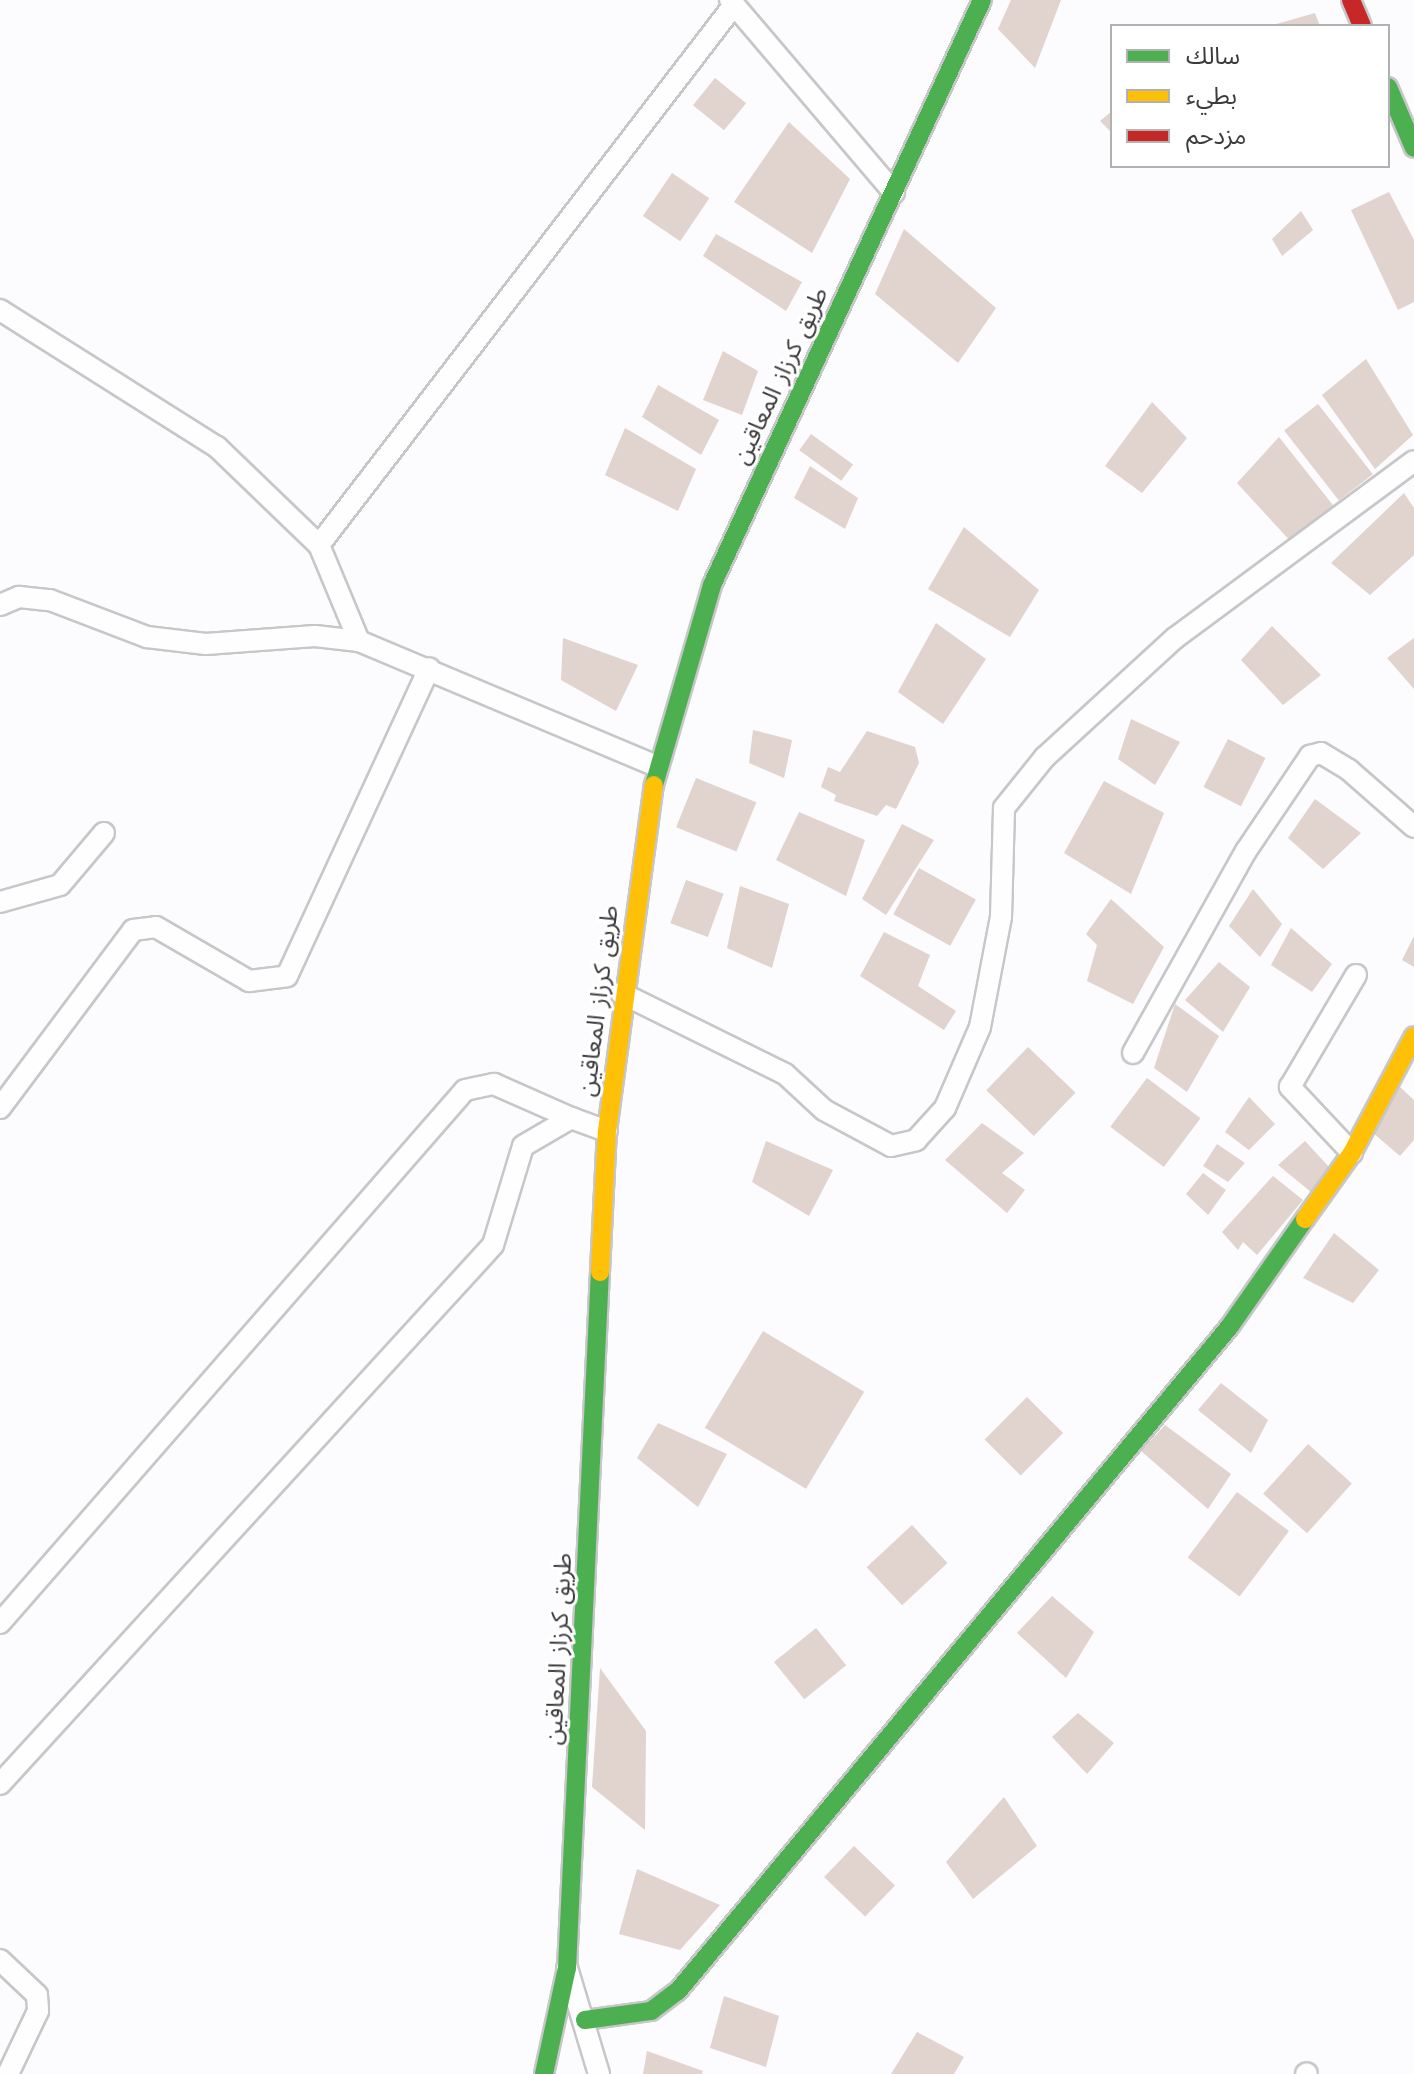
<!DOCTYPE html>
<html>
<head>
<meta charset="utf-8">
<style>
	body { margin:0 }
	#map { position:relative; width:1414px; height:2074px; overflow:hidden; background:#fcfbfe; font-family:"Work Sans","Noto Sans Arabic",sans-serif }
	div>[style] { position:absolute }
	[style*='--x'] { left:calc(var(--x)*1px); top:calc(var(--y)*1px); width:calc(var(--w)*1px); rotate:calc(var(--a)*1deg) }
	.building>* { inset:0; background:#e1d3cd; transform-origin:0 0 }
	.roads { filter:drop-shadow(2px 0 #c7c6c9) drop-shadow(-2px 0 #c7c6c9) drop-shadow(0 2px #c7c6c9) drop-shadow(0 -2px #c7c6c9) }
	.street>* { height:20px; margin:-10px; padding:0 10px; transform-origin:10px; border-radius:10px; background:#fffeff }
	.fast>* { height:18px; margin:-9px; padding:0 9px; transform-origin:9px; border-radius:9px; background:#4caf50 }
	.slow>* { height:18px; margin:-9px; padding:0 9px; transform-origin:9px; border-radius:9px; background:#ffc107 }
	.jam>* { height:18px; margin:-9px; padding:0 9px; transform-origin:9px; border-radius:9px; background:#c62828 }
	span { translate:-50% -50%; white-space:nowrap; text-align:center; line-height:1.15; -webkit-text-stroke:6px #fff; paint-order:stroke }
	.street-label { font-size:24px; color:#3c3c3f }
	.legend { position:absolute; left:1110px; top:24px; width:280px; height:144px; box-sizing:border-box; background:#fff; border:2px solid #b1b1b2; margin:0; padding:10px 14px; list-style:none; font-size:24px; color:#3c3c3f }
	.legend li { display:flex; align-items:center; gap:16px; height:40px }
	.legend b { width:40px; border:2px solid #b1b1b2 }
</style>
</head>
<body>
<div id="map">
	<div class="building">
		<i style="clip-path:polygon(1011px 0,1061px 0,1035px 68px,998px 29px)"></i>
		<i style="clip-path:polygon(1315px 13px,1320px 26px,1273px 26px,1273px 25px)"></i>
		<i style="left:715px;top:78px;width:40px;height:35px;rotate:39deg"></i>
		<i style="clip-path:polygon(1112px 111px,1112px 133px,1100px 121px)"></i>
		<i style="clip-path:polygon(789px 122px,850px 179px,812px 253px,734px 202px)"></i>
		<i style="left:672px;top:173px;width:45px;height:52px;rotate:34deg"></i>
		<i style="clip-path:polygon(1389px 192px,1414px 240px,1414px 302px,1398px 310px,1351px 210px)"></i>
		<i style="clip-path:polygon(1301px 211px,1313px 230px,1282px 256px,1272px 239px)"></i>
		<i style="clip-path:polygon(904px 229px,996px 308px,958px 363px,875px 294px)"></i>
		<i style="clip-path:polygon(716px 234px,802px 282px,786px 311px,703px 256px)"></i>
		<i style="clip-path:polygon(723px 351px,758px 371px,742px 415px,703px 400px)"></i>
		<i style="clip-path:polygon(1366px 359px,1413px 435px,1375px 469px,1322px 395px)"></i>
		<i style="clip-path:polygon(658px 385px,719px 420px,701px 455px,642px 417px)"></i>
		<i style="clip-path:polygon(1152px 402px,1187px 438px,1142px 493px,1105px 466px)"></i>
		<i style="left:1318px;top:404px;width:89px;height:43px;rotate:52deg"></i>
		<i style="clip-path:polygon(625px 428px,696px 469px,678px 511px,605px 475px)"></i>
		<i style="left:811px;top:434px;width:52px;height:20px;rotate:36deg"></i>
		<i style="clip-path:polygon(1279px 437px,1336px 509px,1293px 544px,1237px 483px)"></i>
		<i style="clip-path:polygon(810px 466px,858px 498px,845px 529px,794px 498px)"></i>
		<i style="clip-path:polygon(1404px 493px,1414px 508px,1414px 555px,1370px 595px,1331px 563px)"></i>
		<i style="clip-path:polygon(964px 527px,1039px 590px,1010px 637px,928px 589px)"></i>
		<i style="clip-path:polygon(936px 623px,986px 659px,943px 724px,898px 692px)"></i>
		<i style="clip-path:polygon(1272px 626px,1321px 675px,1283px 705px,1241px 660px)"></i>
		<i style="clip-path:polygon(563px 638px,638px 665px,616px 711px,561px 680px)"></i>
		<i style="clip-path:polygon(1414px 638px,1414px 689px,1387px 658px)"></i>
		<i style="clip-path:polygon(1131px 719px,1180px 742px,1155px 785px,1118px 759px)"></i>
		<i style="clip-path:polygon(753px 730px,792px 740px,784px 778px,749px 763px)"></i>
		<i style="clip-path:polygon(867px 731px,915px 747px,919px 763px,896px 809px,886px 805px,877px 816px,834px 801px,836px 795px,821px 787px,828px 767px,840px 772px)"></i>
		<i style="left:1228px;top:739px;width:42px;height:54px;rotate:27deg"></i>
		<i style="left:696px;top:778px;width:65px;height:53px;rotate:22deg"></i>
		<i style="clip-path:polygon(1104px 781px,1164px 813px,1131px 894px,1064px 853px)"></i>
		<i style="clip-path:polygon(1315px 799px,1361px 833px,1323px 869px,1288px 838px)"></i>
		<i style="clip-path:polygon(799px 812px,865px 840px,846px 896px,776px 860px)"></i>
		<i style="clip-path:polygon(902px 824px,934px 840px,886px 915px,862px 899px)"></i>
		<i style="left:919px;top:868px;width:65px;height:53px;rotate:29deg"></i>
		<i style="left:686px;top:880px;width:40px;height:46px;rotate:20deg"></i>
		<i style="clip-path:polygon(740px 886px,789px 904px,772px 968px,727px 948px)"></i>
		<i style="clip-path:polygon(1253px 889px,1282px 924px,1260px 957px,1229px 926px)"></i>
		<i style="clip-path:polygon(1111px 899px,1164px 947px,1133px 1004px,1087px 981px,1097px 945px,1086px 934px)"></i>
		<i style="clip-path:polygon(1291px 928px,1332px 964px,1312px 992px,1271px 965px)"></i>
		<i style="clip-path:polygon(884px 932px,930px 955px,918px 986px,956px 1011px,944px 1030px,860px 976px)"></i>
		<i style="clip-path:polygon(1414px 936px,1414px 967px,1402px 960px)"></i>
		<i style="clip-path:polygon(1219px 962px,1250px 987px,1223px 1032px,1185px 1000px)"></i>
		<i style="clip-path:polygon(1175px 1004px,1219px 1036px,1187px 1092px,1154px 1068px)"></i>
		<i style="left:1028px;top:1047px;width:66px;height:60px;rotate:44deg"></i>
		<i style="left:1147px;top:1078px;width:67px;height:61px;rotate:37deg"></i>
		<i style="clip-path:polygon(1400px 1087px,1414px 1100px,1414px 1140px,1400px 1156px,1366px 1127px)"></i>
		<i style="clip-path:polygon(1249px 1097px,1275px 1124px,1249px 1150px,1225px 1132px)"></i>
		<i style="clip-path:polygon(982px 1123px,1024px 1153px,1002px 1173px,1025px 1190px,1007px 1213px,945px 1160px)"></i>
		<i style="clip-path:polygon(766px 1141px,833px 1170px,809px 1216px,752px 1182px)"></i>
		<i style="clip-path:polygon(1305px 1141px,1330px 1168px,1311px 1192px,1278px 1165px)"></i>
		<i style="clip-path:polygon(1217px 1144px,1245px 1163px,1228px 1182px,1203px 1166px)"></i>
		<i style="clip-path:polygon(1203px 1173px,1226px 1190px,1208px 1215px,1186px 1194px)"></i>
		<i style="clip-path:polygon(1273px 1176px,1303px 1200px,1257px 1255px,1243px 1242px,1238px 1250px,1222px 1232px)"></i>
		<i style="clip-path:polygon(1334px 1233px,1379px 1270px,1353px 1303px,1303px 1278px)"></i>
		<i style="left:763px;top:1331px;width:118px;height:113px;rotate:31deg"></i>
		<i style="clip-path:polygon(1221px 1383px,1268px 1420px,1251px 1453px,1198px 1410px)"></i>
		<i style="left:1027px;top:1397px;width:51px;height:60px;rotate:45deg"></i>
		<i style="clip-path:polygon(658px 1423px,727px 1454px,698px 1507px,637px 1458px)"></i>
		<i style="clip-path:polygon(1165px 1425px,1231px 1474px,1208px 1509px,1141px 1451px)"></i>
		<i style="left:1308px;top:1444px;width:59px;height:67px;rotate:42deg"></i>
		<i style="left:1237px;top:1492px;width:65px;height:82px;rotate:37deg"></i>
		<i style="left:912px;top:1525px;width:52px;height:62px;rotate:47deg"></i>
		<i style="clip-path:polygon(1052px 1596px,1094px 1632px,1066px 1678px,1017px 1633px)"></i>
		<i style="left:816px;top:1628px;width:48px;height:54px;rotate:51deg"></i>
		<i style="clip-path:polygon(600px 1668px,646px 1731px,645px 1830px,592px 1787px)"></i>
		<i style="clip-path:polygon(1078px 1713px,1114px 1743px,1087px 1774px,1052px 1737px)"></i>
		<i style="clip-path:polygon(1004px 1797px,1037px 1846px,973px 1899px,946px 1862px)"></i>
		<i style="left:854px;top:1846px;width:57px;height:43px;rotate:44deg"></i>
		<i style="clip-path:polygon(637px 1869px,720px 1905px,680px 1950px,619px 1934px)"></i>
		<i style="clip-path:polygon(724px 1996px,779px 2016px,766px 2067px,710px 2048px)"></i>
		<i style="clip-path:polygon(917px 2032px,964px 2057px,954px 2074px,891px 2074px)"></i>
		<i style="clip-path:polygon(647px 2051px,703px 2071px,702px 2074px,643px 2074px)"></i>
	</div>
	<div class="roads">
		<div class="street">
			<i style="--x:730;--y:0;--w:253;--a:49.6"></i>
			<i style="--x:0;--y:310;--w:257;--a:32.3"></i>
			<i style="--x:217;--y:447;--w:141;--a:43.9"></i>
			<i style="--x:319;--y:545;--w:104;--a:67.4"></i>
			<i style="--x:319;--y:545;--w:681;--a:-52.46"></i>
			<i style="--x:0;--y:605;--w:21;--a:-23"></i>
			<i style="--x:19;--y:597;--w:31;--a:6"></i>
			<i style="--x:50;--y:600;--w:104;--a:20.9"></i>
			<i style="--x:147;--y:637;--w:59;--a:6.8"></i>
			<i style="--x:206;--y:644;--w:109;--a:-4.2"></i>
			<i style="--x:315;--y:636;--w:44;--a:6.5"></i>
			<i style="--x:359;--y:641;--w:323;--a:22.8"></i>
			<i style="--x:0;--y:902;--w:62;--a:-15.8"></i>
			<i style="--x:60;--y:885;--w:68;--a:-49.8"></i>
			<i style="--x:621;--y:993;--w:183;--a:26.3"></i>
			<i style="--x:785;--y:1074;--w:53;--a:42.7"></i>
			<i style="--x:824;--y:1110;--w:76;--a:28.2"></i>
			<i style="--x:891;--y:1146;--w:26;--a:-13"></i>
			<i style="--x:916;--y:1140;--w:43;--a:-47.8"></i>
			<i style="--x:945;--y:1108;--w:88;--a:-66.6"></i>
			<i style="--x:980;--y:1027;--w:112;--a:-79.2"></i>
			<i style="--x:1001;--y:917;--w:109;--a:-88.4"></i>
			<i style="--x:1004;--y:808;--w:65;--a:-51.2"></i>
			<i style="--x:1045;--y:757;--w:176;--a:-42.5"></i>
			<i style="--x:1175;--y:638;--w:297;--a:-36.5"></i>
			<i style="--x:1133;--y:1053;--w:231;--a:-60.8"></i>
			<i style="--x:1246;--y:851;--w:115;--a:-56"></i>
			<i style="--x:1310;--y:756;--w:11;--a:-15"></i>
			<i style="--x:1321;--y:753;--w:33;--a:31"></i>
			<i style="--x:1349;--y:770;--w:86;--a:41.2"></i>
			<i style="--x:0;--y:1108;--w:222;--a:-53.2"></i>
			<i style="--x:133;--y:930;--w:23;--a:-7"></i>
			<i style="--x:156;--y:927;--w:108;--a:30.1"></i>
			<i style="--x:249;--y:981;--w:38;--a:-7"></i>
			<i style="--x:287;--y:976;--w:339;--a:-65.2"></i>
			<i style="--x:1352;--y:1153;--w:91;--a:-133.2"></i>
			<i style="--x:1290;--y:1087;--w:130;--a:-59.5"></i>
			<i style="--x:0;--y:1623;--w:707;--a:-48.9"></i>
			<i style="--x:465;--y:1090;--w:30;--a:-12"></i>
			<i style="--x:494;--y:1084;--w:84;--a:23.8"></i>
			<i style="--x:0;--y:1784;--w:730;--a:-47.55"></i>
			<i style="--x:493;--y:1245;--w:103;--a:-73.1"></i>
			<i style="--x:523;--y:1146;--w:56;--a:-30.3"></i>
			<i style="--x:571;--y:1118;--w:38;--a:20"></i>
			<i style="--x:0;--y:1960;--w:51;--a:43.4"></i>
			<i style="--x:37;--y:1995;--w:16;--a:86"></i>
			<i style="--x:38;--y:2011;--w:70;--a:115.5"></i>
			<i style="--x:567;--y:1968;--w:111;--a:73.2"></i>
			<i style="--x:1306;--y:2074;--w:1;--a:-45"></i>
		</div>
		<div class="fast">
			<i style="--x:1388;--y:87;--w:66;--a:66.9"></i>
			<i style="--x:654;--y:785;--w:208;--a:-73.8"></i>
			<i style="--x:712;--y:585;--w:644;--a:-65.22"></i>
			<i style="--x:585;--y:2020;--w:67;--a:-7.8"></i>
			<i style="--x:651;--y:2011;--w:34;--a:-37"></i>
			<i style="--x:678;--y:1991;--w:864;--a:-50.3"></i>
			<i style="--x:1230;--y:1326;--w:131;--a:-55"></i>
			<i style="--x:544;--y:2074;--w:108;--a:-77.8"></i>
			<i style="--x:567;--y:1968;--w:697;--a:-87.29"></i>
		</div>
		<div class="slow">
			<i style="--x:1305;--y:1219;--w:81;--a:-54.5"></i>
			<i style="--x:1352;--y:1153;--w:132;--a:-62.1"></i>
			<i style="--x:600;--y:1272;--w:141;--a:-87.2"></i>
			<i style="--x:607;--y:1131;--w:349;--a:-82.3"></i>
		</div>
		<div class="jam">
			<i style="--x:1351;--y:0;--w:28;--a:67"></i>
		</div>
	</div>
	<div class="street-label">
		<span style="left:781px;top:376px;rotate:-65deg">طريق كرزاز المعاقين</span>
		<span style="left:599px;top:1001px;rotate:-83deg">طريق كرزاز المعاقين</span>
		<span style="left:559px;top:1649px;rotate:-87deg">طريق كرزاز المعاقين</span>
	</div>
	<ul class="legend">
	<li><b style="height:10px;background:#4caf50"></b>سالك</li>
	<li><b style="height:10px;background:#ffc107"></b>بطيء</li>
	<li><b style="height:10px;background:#c62828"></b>مزدحم</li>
	</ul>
</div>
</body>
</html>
